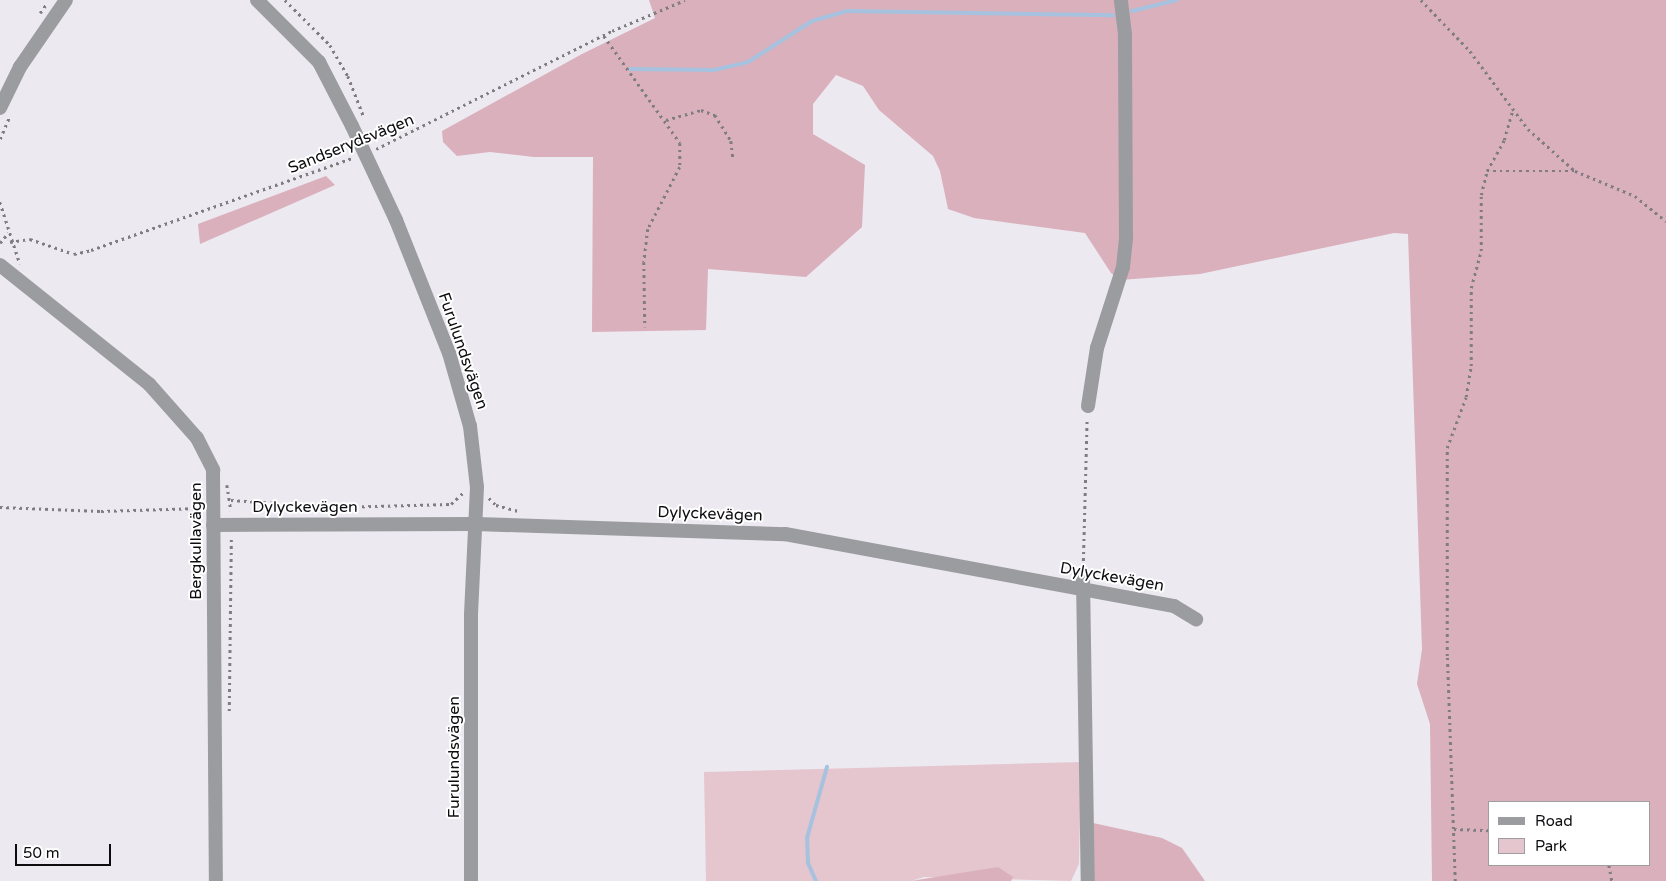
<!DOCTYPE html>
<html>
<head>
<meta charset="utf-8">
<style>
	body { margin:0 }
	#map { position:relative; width:1666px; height:881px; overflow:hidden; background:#ece9f1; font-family:"Varela Round",sans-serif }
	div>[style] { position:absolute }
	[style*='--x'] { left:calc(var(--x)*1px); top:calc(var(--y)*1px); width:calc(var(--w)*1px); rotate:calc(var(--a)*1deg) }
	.green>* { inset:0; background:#e5c5ce }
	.forest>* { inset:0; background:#d9b0bc }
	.stream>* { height:4px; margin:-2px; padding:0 2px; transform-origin:2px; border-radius:2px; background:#a6c2de }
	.path>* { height:2.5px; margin-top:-1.25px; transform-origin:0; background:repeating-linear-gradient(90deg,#7f7d82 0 2.5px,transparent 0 6.5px) }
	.minor>* { height:14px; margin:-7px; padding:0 7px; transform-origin:7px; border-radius:7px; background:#9b9ca0 }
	span { translate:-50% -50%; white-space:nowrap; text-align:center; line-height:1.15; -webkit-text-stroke:4px #fff; paint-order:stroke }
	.street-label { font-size:16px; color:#0d0c0f }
	.legend { position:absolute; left:1488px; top:801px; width:162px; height:65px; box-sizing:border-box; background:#fff; border:1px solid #9e9e9f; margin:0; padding:6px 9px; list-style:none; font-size:15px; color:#0d0c0f }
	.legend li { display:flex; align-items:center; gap:10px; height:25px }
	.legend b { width:25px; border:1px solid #9e9e9f }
	.scale { position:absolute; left:15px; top:844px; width:96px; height:22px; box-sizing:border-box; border:2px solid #0d0c0f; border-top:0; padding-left:6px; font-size:15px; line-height:18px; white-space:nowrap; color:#0d0c0f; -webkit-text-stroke:4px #fff; paint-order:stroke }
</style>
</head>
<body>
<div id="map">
	<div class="green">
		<i style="clip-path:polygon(1081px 762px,1079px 864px,1071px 881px,924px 877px,911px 881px,706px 881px,704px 772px)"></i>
	</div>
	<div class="forest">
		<i style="clip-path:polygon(evenodd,649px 0,1666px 0,1666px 881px,1432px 881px,1430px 724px,1417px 684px,1422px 649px,1408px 234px,1394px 233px,1200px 274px,1120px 280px,1111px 273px,1085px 233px,974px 218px,948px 209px,940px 171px,933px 156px,879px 110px,863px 86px,836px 75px,813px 104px,813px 134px,865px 165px,862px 227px,806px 277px,708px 269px,706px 330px,592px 332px,593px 157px,534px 157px,490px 152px,457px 156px,443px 142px,442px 131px,582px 54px,655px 18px,649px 0,1490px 802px,1650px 802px,1650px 865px,1490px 865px,1490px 802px)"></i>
		<i style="clip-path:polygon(326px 176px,335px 185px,200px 244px,198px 224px)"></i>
		<i style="clip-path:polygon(1093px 823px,1162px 838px,1182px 848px,1205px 881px,1093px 881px)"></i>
		<i style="clip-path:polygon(998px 867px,1013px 877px,1011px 881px,911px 881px)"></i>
	</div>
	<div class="stream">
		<i style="--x:1132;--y:11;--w:46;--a:-13.7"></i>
		<i style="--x:630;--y:69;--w:84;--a:0.7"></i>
		<i style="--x:714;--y:70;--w:35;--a:-13"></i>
		<i style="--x:748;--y:62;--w:76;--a:-32.6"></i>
		<i style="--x:812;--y:21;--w:37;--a:-16"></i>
		<i style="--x:848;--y:11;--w:265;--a:0.9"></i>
		<i style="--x:816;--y:881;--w:20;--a:-114"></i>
		<i style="--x:808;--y:863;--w:25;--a:-92"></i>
		<i style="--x:807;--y:838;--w:74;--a:-74.3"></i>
	</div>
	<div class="path">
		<i style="--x:285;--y:0;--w:64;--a:45"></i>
		<i style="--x:330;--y:45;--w:36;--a:60"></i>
		<i style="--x:348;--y:76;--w:44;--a:68.7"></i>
		<i style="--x:1421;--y:0;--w:71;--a:46.1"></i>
		<i style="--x:1470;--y:51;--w:97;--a:53.4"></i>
		<i style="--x:1528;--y:129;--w:63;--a:41.8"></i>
		<i style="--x:1575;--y:171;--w:65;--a:22.6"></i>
		<i style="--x:1635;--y:196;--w:40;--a:39"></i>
		<i style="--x:40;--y:13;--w:12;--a:-55"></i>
		<i style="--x:604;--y:36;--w:131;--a:54.6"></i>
		<i style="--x:680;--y:143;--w:24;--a:90"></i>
		<i style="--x:680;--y:167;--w:70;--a:117.3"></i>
		<i style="--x:648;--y:229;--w:33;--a:97"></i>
		<i style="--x:644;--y:262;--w:65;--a:89.1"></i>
		<i style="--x:666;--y:120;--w:36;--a:-16"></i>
		<i style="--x:701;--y:110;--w:15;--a:20"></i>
		<i style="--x:715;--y:115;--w:31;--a:58"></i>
		<i style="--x:731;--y:141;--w:16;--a:83"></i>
		<i style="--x:0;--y:139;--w:23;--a:-67"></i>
		<i style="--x:376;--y:149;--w:264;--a:-26.6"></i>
		<i style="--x:612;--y:31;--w:79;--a:-23"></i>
		<i style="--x:1487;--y:171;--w:35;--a:-61"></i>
		<i style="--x:1504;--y:140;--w:32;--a:-74"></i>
		<i style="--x:0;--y:202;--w:65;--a:72.1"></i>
		<i style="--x:10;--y:242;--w:20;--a:-9"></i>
		<i style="--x:30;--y:239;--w:46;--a:18.8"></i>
		<i style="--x:74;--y:254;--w:17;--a:-13"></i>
		<i style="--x:91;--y:250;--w:277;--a:-19.4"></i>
		<i style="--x:0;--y:243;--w:13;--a:-51"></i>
		<i style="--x:227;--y:485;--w:26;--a:81"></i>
		<i style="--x:489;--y:498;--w:10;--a:45"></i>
		<i style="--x:496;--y:505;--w:24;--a:15"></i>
		<i style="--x:231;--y:500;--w:105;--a:3.8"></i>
		<i style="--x:336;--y:507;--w:115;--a:-1.5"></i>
		<i style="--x:451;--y:504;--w:18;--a:-43"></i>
		<i style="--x:0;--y:507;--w:101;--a:2.3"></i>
		<i style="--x:101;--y:511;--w:100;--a:-1.7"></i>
		<i style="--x:1083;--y:567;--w:149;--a:-88.5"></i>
		<i style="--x:229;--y:711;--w:174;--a:-89.3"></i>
		<i style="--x:1454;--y:829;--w:36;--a:2"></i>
		<i style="--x:1609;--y:865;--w:16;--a:79"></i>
		<i style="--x:1455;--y:881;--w:225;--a:-92"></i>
		<i style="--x:1447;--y:656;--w:208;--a:-90"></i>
		<i style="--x:1447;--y:448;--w:54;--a:-69.6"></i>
		<i style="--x:1466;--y:397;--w:31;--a:-81"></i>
		<i style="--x:1471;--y:366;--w:78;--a:-90"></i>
		<i style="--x:1471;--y:288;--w:38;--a:-75"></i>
		<i style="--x:1481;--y:251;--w:56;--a:-90"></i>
		<i style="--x:1481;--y:195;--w:25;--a:-76"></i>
		<i style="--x:1487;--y:171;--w:88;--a:0"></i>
	</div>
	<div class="minor">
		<i style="--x:257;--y:0;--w:88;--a:45"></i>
		<i style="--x:319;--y:62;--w:72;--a:62.7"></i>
		<i style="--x:352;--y:126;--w:104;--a:64.9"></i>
		<i style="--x:396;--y:220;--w:143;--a:68.3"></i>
		<i style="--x:449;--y:353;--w:76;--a:74"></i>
		<i style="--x:470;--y:426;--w:61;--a:83.5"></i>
		<i style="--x:477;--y:487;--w:128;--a:92.7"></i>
		<i style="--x:471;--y:615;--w:266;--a:90"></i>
		<i style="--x:0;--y:108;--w:46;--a:-64"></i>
		<i style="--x:20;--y:67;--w:81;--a:-55.5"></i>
		<i style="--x:0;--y:265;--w:191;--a:38.6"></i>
		<i style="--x:149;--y:384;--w:72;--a:48.4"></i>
		<i style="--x:197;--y:438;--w:36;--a:63"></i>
		<i style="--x:213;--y:470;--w:411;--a:89.6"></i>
		<i style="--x:1088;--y:406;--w:59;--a:-81.2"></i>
		<i style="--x:1097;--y:348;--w:85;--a:-72.2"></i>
		<i style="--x:1123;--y:267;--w:29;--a:-84"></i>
		<i style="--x:1126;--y:238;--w:204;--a:-90.3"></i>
		<i style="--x:1125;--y:34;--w:34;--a:-97"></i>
		<i style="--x:213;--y:525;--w:263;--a:-0.2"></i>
		<i style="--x:476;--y:524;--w:309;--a:1.9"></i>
		<i style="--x:785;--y:534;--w:396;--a:10.5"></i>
		<i style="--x:1174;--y:606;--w:26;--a:31"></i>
		<i style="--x:1083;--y:579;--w:302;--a:89.1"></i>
	</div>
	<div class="street-label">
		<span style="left:351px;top:144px;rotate:-22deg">Sandserydsvägen</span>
		<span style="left:463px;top:351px;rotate:71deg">Furulundsvägen</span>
		<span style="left:305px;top:507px">Dylyckevägen</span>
		<span style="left:710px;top:514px;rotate:2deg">Dylyckevägen</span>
		<span style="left:196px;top:541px;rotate:-90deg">Bergkullavägen</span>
		<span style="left:1112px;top:577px;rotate:10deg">Dylyckevägen</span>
		<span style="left:454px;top:757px;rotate:-90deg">Furulundsvägen</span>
	</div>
	<ul class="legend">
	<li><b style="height:6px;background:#9b9ca0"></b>Road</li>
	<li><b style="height:14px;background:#e5c5ce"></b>Park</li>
	</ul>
	<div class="scale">50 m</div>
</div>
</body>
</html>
